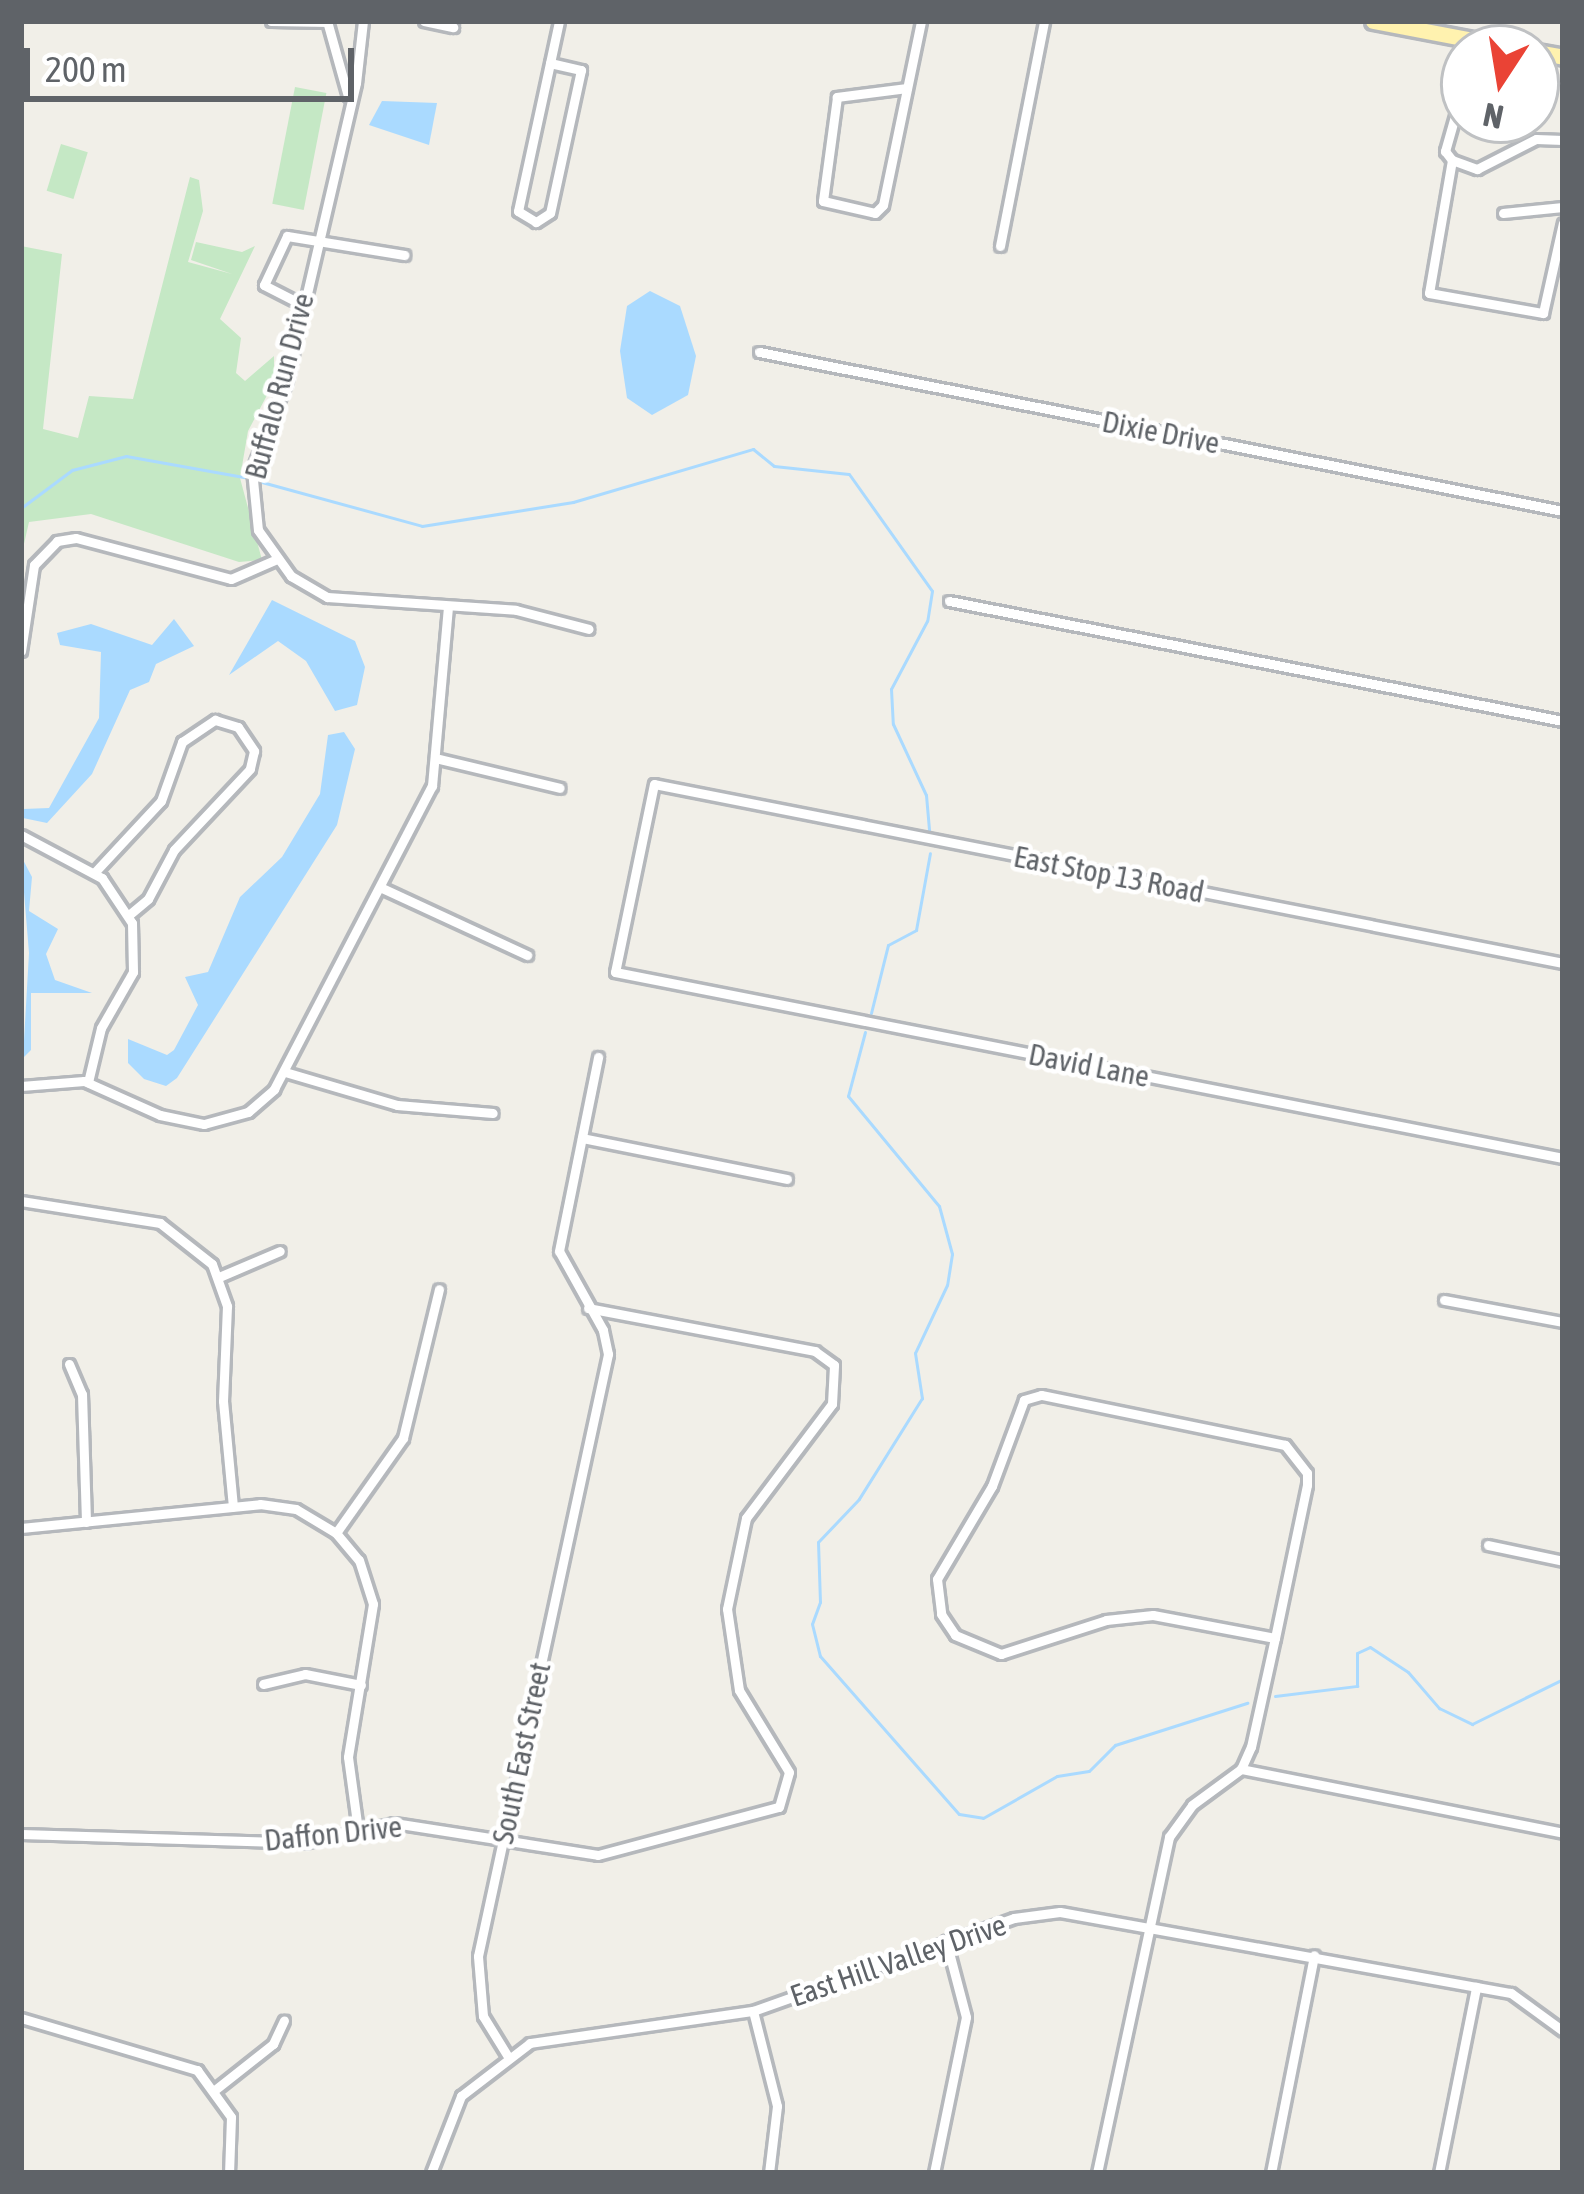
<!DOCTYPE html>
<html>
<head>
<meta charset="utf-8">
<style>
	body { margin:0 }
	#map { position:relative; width:1584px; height:2194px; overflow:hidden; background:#f1efe8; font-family:"Asap Condensed",sans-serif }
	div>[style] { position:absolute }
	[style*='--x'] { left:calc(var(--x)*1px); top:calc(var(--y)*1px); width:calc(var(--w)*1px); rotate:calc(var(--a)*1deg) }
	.green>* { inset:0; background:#c5e8c5; transform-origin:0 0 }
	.water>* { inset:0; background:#aadaff }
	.stream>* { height:3px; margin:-1.5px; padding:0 1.5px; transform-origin:1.5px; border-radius:1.5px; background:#aadaff }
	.roads { filter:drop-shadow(3px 0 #b5b8bc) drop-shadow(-3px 0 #b5b8bc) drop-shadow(0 3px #b5b8bc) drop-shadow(0 -3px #b5b8bc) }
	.street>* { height:9px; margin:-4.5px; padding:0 4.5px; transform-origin:4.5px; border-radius:4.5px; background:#fff }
	.primary>* { height:15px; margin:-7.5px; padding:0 7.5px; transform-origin:7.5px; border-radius:7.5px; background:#fff2af }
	span { translate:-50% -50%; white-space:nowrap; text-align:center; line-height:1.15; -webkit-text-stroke:9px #fff; paint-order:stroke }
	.street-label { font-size:30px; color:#5f6368 }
	.frame { position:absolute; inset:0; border:24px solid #5f6368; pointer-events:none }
	.north { position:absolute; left:1440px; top:24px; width:120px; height:120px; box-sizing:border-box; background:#fff; border:3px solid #bfc1c3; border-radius:50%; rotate:192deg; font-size:33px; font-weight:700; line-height:48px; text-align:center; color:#5f6368 }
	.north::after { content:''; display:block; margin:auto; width:42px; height:54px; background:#ea4335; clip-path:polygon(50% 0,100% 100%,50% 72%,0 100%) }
	.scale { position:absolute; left:24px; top:48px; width:330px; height:54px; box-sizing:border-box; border:6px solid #5f6368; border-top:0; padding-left:15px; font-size:36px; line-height:42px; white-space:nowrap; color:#5f6368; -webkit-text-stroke:9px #fff; paint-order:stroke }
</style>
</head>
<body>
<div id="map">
	<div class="green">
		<i style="left:295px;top:87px;width:32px;height:119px;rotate:11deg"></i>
		<i style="left:61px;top:144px;width:28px;height:49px;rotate:17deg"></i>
		<i style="clip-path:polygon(190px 177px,199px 180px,203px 211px,188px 262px,232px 274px,191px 260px,196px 242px,242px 252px,255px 246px,220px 319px,241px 338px,236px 373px,245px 381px,274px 356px,274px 382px,248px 431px,240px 478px,262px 560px,239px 562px,91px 514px,29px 522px,21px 557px,21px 246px,62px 254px,43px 429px,78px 438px,89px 396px,133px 399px)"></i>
	</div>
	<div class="water">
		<i style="clip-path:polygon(382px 101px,437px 103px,429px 145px,369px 125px)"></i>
		<i style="clip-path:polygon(650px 291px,680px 306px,696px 356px,688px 395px,652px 415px,627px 398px,620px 351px,627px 306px)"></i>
		<i style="clip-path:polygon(272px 600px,355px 641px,365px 667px,357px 705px,335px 711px,306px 661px,278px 641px,229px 675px)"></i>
		<i style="clip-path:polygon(174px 619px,194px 646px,156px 664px,149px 682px,130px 690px,92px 774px,47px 823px,23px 818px,23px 809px,49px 808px,99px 718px,101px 652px,60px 645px,57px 633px,91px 624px,152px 645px)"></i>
		<i style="clip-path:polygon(344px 732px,355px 749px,337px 825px,177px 1078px,166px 1086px,144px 1079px,128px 1063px,128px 1039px,167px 1055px,174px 1050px,198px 1005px,185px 977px,208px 972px,240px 897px,282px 857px,320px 794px,328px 735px)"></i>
		<i style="clip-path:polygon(21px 856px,32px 877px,29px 911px,58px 929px,46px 954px,55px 980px,92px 993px,31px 993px,31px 1050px,23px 1058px,29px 953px)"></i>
	</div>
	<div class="stream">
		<i style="--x:258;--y:481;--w:170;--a:15.3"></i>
		<i style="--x:422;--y:526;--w:153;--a:-9"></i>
		<i style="--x:573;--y:502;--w:188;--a:-16.4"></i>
		<i style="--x:753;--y:449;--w:27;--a:39"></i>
		<i style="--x:774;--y:466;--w:75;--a:6.1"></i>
		<i style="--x:849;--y:474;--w:143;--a:54.6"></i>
		<i style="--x:932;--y:591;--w:30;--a:99"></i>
		<i style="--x:927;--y:621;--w:77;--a:117.9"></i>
		<i style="--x:891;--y:689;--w:35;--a:87"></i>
		<i style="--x:893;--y:724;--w:78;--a:65.1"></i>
		<i style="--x:926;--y:795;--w:36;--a:85"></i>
		<i style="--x:21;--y:508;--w:64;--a:-36.7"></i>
		<i style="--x:72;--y:470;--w:56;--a:-14.5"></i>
		<i style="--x:126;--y:456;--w:125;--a:10.1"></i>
		<i style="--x:871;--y:1013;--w:70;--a:-76"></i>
		<i style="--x:888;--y:945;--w:32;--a:-28"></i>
		<i style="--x:916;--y:930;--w:78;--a:-79.7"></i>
		<i style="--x:865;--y:1032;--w:66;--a:104.9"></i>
		<i style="--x:848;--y:1096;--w:143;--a:50.4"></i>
		<i style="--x:939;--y:1206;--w:50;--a:74.8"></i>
		<i style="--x:952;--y:1254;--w:31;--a:99"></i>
		<i style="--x:947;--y:1285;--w:75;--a:115.2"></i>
		<i style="--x:915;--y:1353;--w:46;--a:81.2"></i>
		<i style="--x:922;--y:1398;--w:119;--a:122"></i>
		<i style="--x:859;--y:1499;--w:59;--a:133.6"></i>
		<i style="--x:818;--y:1542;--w:60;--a:88.1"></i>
		<i style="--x:820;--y:1602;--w:23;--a:110"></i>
		<i style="--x:812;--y:1624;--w:33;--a:76"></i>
		<i style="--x:820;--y:1656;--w:210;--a:48.7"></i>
		<i style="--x:959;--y:1814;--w:24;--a:9"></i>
		<i style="--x:983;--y:1818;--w:85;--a:-29.6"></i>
		<i style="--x:1057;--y:1776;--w:32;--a:-9"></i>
		<i style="--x:1089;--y:1771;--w:37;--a:-45"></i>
		<i style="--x:1115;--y:1745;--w:139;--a:-17.7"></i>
		<i style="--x:1275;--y:1696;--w:83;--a:-7"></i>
		<i style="--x:1357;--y:1686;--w:33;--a:-90"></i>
		<i style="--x:1357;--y:1653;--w:14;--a:-25"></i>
		<i style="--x:1370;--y:1647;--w:45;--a:33.3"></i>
		<i style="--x:1408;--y:1672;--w:48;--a:49.3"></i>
		<i style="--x:1439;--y:1708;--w:37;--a:26"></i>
		<i style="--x:1472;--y:1724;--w:102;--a:-26.3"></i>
	</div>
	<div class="roads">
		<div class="street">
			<i style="--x:271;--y:21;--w:57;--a:1"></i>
			<i style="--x:327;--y:21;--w:78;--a:74.4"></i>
			<i style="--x:363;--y:21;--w:62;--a:96.4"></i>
			<i style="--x:356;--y:83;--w:305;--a:103.1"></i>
			<i style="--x:287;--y:380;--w:97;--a:111.3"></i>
			<i style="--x:252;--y:470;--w:60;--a:84.3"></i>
			<i style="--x:258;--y:530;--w:57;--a:54.3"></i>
			<i style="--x:291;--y:576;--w:42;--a:30.3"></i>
			<i style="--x:327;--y:597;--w:189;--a:3.9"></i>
			<i style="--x:516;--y:610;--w:75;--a:14.6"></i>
			<i style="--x:424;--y:21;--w:30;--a:12"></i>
			<i style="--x:550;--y:63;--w:32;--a:13"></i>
			<i style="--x:581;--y:70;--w:146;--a:102.2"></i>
			<i style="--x:550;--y:213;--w:17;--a:147"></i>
			<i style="--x:536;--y:222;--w:21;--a:-149"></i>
			<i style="--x:518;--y:211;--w:194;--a:-77.8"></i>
			<i style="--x:907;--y:88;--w:71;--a:172.7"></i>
			<i style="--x:837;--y:97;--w:105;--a:97.7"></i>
			<i style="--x:823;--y:201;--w:53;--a:13"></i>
			<i style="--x:875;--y:213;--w:11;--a:-45"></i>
			<i style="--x:883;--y:205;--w:188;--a:-78.3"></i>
			<i style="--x:1463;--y:88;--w:66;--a:105.9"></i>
			<i style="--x:1445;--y:151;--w:11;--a:52"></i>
			<i style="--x:1452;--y:160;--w:135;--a:99.8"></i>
			<i style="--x:1429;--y:293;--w:116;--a:10"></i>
			<i style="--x:1543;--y:313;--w:92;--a:-77.5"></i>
			<i style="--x:1452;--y:160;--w:27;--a:20"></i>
			<i style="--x:1477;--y:169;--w:66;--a:-27"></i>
			<i style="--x:1536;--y:139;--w:27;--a:2"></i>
			<i style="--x:1503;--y:213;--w:60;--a:-5.7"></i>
			<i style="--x:1000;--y:246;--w:229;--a:-78.9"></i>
			<i style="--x:303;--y:305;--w:44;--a:-152.9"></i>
			<i style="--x:264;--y:285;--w:54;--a:-64.9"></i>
			<i style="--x:287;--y:236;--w:119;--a:9.2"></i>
			<i style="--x:759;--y:352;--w:820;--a:11.19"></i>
			<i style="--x:949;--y:601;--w:626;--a:11.06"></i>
			<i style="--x:21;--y:651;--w:87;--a:-81.4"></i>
			<i style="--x:34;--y:565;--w:33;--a:-46"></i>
			<i style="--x:57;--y:541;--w:19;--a:-9"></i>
			<i style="--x:76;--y:538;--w:160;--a:14.8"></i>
			<i style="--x:231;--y:579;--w:48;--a:-23.4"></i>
			<i style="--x:439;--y:759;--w:124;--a:13.5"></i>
			<i style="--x:21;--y:835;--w:92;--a:28"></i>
			<i style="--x:102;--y:878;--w:54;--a:56.3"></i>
			<i style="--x:132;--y:923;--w:49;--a:88.8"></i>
			<i style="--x:133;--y:972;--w:64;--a:119.7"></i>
			<i style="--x:101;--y:1028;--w:56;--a:103.5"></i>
			<i style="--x:94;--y:873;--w:98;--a:-47.1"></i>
			<i style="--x:161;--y:801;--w:63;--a:-70.4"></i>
			<i style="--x:182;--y:742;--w:40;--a:-34"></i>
			<i style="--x:215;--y:720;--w:24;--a:17"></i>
			<i style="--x:238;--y:727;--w:29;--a:56"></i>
			<i style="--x:254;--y:751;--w:18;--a:103"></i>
			<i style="--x:250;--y:769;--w:111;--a:133.2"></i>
			<i style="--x:174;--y:850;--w:55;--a:118"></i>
			<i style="--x:148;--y:899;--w:25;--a:140"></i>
			<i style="--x:382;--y:888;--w:160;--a:24.8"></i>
			<i style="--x:1563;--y:963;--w:926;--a:-168.86"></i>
			<i style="--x:654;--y:784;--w:192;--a:101.7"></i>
			<i style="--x:615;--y:972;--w:966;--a:11.1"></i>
			<i style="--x:285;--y:1072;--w:117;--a:16.4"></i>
			<i style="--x:397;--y:1105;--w:96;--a:4.8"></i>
			<i style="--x:21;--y:1086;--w:63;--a:-4.5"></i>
			<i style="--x:84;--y:1081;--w:83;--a:24.1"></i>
			<i style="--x:160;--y:1115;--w:45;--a:11.6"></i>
			<i style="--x:204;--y:1124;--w:46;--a:-15.3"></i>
			<i style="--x:248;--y:1112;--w:35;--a:-41"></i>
			<i style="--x:274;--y:1089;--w:342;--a:-62.5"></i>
			<i style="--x:432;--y:786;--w:180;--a:-84.9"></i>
			<i style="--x:582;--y:1138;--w:209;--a:11.3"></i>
			<i style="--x:21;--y:1201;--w:141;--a:9"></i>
			<i style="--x:160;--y:1223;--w:66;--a:38.3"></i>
			<i style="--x:212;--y:1264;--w:45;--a:70.3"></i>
			<i style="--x:227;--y:1306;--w:95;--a:92.4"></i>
			<i style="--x:223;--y:1401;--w:106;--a:84.6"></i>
			<i style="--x:219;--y:1277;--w:66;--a:-23.1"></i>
			<i style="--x:1444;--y:1300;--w:121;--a:10.5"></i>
			<i style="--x:69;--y:1364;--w:33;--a:67"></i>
			<i style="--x:82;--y:1394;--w:128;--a:88.2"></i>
			<i style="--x:21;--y:1528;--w:240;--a:-5.7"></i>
			<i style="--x:260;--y:1504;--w:36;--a:8"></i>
			<i style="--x:296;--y:1509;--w:47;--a:31"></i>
			<i style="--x:336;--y:1533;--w:35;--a:50"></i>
			<i style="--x:359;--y:1560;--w:46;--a:72.3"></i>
			<i style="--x:373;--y:1604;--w:155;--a:99.3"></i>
			<i style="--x:348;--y:1757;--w:74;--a:82.2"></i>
			<i style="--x:336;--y:1533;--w:116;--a:-54.8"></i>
			<i style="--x:403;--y:1438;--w:153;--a:-76.4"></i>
			<i style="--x:1488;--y:1545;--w:77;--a:12"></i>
			<i style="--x:263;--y:1684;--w:43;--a:-13.4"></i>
			<i style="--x:305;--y:1674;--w:57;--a:11.1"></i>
			<i style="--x:1241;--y:1769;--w:328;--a:11.2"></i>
			<i style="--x:21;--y:1834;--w:282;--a:1.8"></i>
			<i style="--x:303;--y:1843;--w:93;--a:-12.4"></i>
			<i style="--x:394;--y:1823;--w:206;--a:8.9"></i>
			<i style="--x:598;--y:1855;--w:187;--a:-14.9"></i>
			<i style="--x:779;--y:1807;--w:36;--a:-74"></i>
			<i style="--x:789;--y:1772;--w:96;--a:-121.4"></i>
			<i style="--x:739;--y:1690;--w:82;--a:-98.4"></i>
			<i style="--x:727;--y:1609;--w:93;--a:-78.2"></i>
			<i style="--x:746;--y:1518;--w:143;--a:-53"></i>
			<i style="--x:832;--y:1404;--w:39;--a:-87"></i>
			<i style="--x:834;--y:1365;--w:24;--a:-144"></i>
			<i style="--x:815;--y:1351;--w:231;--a:-169.3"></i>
			<i style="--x:753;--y:2011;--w:98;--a:75.8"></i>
			<i style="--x:777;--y:2106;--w:67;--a:96.8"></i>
			<i style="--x:21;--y:2018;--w:184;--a:16.5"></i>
			<i style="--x:197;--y:2070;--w:58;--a:54.1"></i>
			<i style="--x:231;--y:2117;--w:56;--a:92"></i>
			<i style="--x:507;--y:2055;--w:46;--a:-121.6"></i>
			<i style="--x:483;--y:2016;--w:60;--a:-94.8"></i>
			<i style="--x:478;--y:1956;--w:616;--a:-77.81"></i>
			<i style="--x:608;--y:1354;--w:25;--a:-102"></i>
			<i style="--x:603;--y:1330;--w:90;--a:-119.1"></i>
			<i style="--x:559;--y:1251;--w:198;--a:-78.6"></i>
			<i style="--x:216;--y:2089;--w:73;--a:-38.3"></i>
			<i style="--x:273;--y:2044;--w:26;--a:-65"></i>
			<i style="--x:431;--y:2173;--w:83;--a:-68.7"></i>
			<i style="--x:461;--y:2096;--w:87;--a:-37.5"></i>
			<i style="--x:530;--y:2043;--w:225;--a:-8.2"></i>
			<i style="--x:753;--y:2011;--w:277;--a:-19.6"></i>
			<i style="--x:1014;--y:1918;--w:46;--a:-7.4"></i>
			<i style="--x:1060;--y:1912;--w:458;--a:10.2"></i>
			<i style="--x:1511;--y:1993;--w:64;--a:36.2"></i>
			<i style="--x:934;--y:2173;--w:159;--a:-78.4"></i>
			<i style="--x:966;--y:2017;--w:79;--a:-104.7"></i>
			<i style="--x:1097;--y:2173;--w:344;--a:-77.9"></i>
			<i style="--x:1169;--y:1837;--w:39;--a:-54"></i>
			<i style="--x:1192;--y:1805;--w:61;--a:-36.3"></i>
			<i style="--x:1241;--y:1769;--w:24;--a:-66"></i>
			<i style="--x:1251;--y:1747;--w:112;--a:-77.6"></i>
			<i style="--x:1275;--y:1638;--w:156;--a:-78.2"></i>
			<i style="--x:1307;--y:1485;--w:12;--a:-90"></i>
			<i style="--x:1307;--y:1473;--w:36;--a:-128"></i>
			<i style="--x:1285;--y:1445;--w:249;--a:-168.4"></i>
			<i style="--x:1041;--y:1395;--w:18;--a:164"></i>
			<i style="--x:1024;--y:1400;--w:92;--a:110.4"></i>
			<i style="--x:992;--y:1486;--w:108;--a:120.6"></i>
			<i style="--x:937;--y:1579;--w:35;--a:83"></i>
			<i style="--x:941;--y:1614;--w:25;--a:56"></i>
			<i style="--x:955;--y:1635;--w:50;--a:22.4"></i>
			<i style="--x:1001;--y:1654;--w:110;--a:-17.9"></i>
			<i style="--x:1106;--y:1620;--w:47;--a:-6.1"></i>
			<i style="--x:1153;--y:1615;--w:124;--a:10.7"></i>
			<i style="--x:1271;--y:2173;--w:222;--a:-78.8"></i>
			<i style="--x:1439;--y:2173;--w:190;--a:-78.7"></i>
		</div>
		<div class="primary">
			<i style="--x:1373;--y:21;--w:144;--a:10.8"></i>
			<i style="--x:1536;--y:52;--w:27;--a:10"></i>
		</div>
	</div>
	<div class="street-label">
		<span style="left:279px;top:386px;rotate:-75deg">Buffalo Run Drive</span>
		<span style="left:1161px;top:432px;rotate:11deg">Dixie Drive</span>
		<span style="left:1109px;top:874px;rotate:11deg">East Stop 13 Road</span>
		<span style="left:1089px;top:1065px;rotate:11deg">David Lane</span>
		<span style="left:521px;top:1753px;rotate:-78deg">South East Street</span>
		<span style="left:333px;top:1833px;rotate:-6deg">Daffon Drive</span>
		<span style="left:898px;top:1960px;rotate:-19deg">East Hill Valley Drive</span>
	</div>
	<div class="frame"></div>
	<div class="north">N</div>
	<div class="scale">200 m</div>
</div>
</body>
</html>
